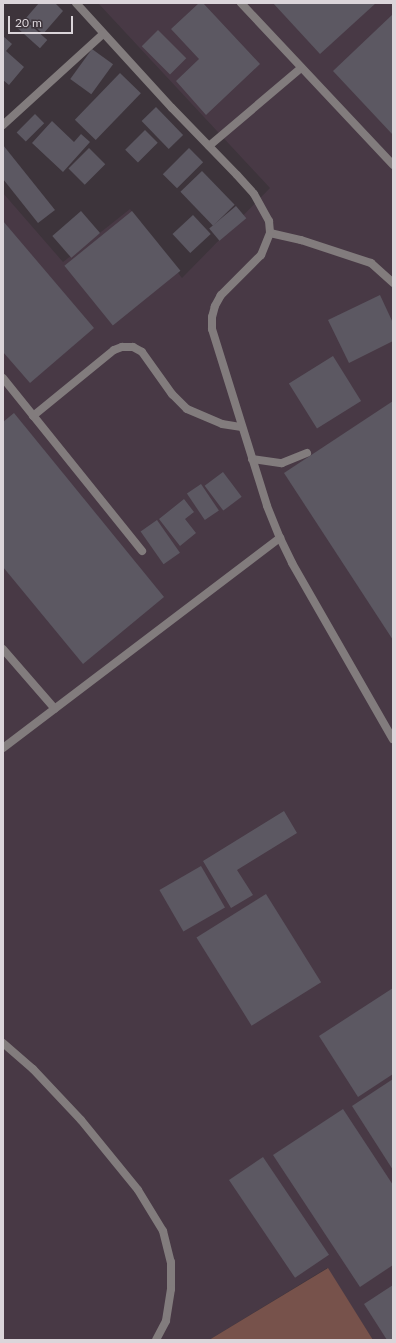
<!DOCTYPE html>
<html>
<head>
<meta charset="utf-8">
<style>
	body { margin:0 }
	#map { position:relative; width:396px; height:1343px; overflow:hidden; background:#3d343b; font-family:Lato,sans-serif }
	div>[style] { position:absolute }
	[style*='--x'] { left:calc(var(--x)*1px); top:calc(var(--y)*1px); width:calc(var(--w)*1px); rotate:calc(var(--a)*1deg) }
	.built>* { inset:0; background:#483945 }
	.green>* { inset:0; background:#77524b }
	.building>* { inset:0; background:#5c5862; transform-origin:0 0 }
	.lane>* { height:8px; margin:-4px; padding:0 4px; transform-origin:4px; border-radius:4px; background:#827c7d }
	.street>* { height:8px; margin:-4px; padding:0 4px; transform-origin:4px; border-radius:4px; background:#827c7d }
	span { translate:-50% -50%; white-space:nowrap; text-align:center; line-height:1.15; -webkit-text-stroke:3px #3d343b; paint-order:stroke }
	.frame { position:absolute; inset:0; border:4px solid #dbd5da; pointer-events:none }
	.scale { position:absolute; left:8px; top:16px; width:65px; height:18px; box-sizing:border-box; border:2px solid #dbd5da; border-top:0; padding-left:5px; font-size:12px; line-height:14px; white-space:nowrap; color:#dbd5da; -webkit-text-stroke:3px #3d343b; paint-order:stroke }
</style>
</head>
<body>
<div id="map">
	<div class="built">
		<i style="clip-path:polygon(98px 3px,393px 3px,393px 1340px,373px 1340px,327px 1268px,209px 1340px,3px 1340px,3px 193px,63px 262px,130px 209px,182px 278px,270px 188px)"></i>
	</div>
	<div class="green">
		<i style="clip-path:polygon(328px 1268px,373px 1340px,209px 1340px)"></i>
	</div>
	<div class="building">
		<i style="clip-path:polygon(39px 3px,55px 3px,63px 11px,43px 34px,26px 18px)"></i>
		<i style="clip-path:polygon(199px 3px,203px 3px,260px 64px,206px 115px,176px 81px,199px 59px,171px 29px)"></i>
		<i style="clip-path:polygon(273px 3px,376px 3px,320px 54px)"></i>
		<i style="clip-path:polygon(393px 14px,393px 135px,333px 71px)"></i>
		<i style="left:25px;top:20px;width:30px;height:11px;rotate:42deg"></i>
		<i style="left:158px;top:30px;width:40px;height:23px;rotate:45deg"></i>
		<i style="clip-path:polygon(3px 36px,12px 44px,6px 51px,24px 67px,9px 85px,3px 80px)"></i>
		<i style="left:92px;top:49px;width:26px;height:37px;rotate:36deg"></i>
		<i style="left:120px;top:73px;width:29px;height:65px;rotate:44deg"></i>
		<i style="left:156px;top:107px;width:39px;height:20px;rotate:46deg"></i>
		<i style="left:35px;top:114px;width:13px;height:26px;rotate:45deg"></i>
		<i style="clip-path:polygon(52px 121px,74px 142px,81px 134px,90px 142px,63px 172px,32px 143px)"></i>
		<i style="left:145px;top:130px;width:18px;height:28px;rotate:45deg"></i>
		<i style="clip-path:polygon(3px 145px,55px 210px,38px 223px,3px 179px)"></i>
		<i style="left:89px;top:148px;width:23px;height:29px;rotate:45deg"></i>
		<i style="left:189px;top:148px;width:20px;height:37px;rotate:45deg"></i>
		<i style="left:202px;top:171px;width:47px;height:30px;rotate:46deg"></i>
		<i style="left:236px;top:206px;width:16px;height:35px;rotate:50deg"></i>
		<i style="left:81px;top:211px;width:29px;height:38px;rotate:49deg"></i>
		<i style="left:132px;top:211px;width:77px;height:87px;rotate:51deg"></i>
		<i style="left:193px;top:215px;width:26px;height:28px;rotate:47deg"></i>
		<i style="clip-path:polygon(3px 221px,94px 328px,30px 383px,3px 352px)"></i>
		<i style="clip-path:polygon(380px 295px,393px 323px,393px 341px,349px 363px,328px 320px)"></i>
		<i style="left:333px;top:356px;width:53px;height:52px;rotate:58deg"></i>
		<i style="clip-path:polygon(393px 401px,393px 640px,284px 473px)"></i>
		<i style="clip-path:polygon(14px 413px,164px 597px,83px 664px,3px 567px,3px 422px)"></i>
		<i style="left:223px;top:472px;width:31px;height:23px;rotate:53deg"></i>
		<i style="left:201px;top:484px;width:32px;height:17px;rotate:56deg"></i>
		<i style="clip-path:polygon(184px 499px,194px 512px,185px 519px,196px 533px,180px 546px,159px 519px)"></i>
		<i style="left:157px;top:520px;width:40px;height:20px;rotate:55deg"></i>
		<i style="clip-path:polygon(284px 811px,297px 833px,237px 870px,253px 895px,231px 908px,203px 861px)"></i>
		<i style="left:201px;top:866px;width:48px;height:48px;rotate:60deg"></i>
		<i style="left:266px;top:894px;width:104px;height:82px;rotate:58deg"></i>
		<i style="clip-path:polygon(393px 988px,393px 1074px,358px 1097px,319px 1036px)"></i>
		<i style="clip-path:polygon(393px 1079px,393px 1170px,352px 1106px)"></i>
		<i style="clip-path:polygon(343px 1109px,393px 1185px,393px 1265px,360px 1287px,273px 1155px)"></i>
		<i style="left:263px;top:1157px;width:118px;height:41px;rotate:56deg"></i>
		<i style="clip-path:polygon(393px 1285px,393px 1340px,387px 1340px,364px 1304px)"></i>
	</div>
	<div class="lane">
		<i style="--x:241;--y:3;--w:222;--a:46.8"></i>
		<i style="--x:209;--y:146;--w:121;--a:-40.3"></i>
		<i style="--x:270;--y:233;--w:32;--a:13"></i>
		<i style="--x:301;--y:240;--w:74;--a:18.2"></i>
		<i style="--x:371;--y:263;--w:30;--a:42"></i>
		<i style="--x:3;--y:378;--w:222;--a:51.2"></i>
		<i style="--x:33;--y:416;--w:104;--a:-39.2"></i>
		<i style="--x:114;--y:350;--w:9;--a:-21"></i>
		<i style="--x:122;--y:347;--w:11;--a:0"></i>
		<i style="--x:133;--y:347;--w:10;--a:29"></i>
		<i style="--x:142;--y:352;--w:52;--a:54.5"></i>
		<i style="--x:172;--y:394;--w:21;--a:45"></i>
		<i style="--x:187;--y:409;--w:38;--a:23"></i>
		<i style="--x:222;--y:424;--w:20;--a:9"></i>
		<i style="--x:252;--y:459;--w:30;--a:8"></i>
		<i style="--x:282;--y:463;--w:27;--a:-22"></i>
		<i style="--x:3;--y:649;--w:79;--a:49.1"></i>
		<i style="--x:3;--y:748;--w:348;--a:-37.2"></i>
		<i style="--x:3;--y:1043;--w:40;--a:41"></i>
		<i style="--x:33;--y:1069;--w:70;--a:46.7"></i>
		<i style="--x:81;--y:1120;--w:90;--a:50.8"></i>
		<i style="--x:138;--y:1190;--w:48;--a:58.6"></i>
		<i style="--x:163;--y:1231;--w:32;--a:76"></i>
		<i style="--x:171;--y:1262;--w:27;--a:90"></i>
		<i style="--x:171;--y:1289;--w:32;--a:99"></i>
		<i style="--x:166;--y:1321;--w:21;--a:118"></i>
	</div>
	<div class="street">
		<i style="--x:76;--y:3;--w:142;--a:47.6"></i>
		<i style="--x:172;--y:108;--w:93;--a:45.9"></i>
		<i style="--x:237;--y:175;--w:25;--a:48"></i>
		<i style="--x:254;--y:194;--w:31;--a:61"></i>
		<i style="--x:269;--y:221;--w:12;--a:85"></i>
		<i style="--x:270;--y:233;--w:24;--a:112"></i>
		<i style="--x:261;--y:255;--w:57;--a:135"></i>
		<i style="--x:221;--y:295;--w:13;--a:119"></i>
		<i style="--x:215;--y:306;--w:11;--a:105"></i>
		<i style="--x:212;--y:317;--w:12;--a:90"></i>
		<i style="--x:212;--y:329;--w:185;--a:72.7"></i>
		<i style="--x:267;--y:506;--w:35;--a:68"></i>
		<i style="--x:280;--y:538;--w:28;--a:64"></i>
		<i style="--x:292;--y:563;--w:203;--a:60.2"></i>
		<i style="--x:3;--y:125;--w:135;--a:-42.3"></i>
	</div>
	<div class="frame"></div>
	<div class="scale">20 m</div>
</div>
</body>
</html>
